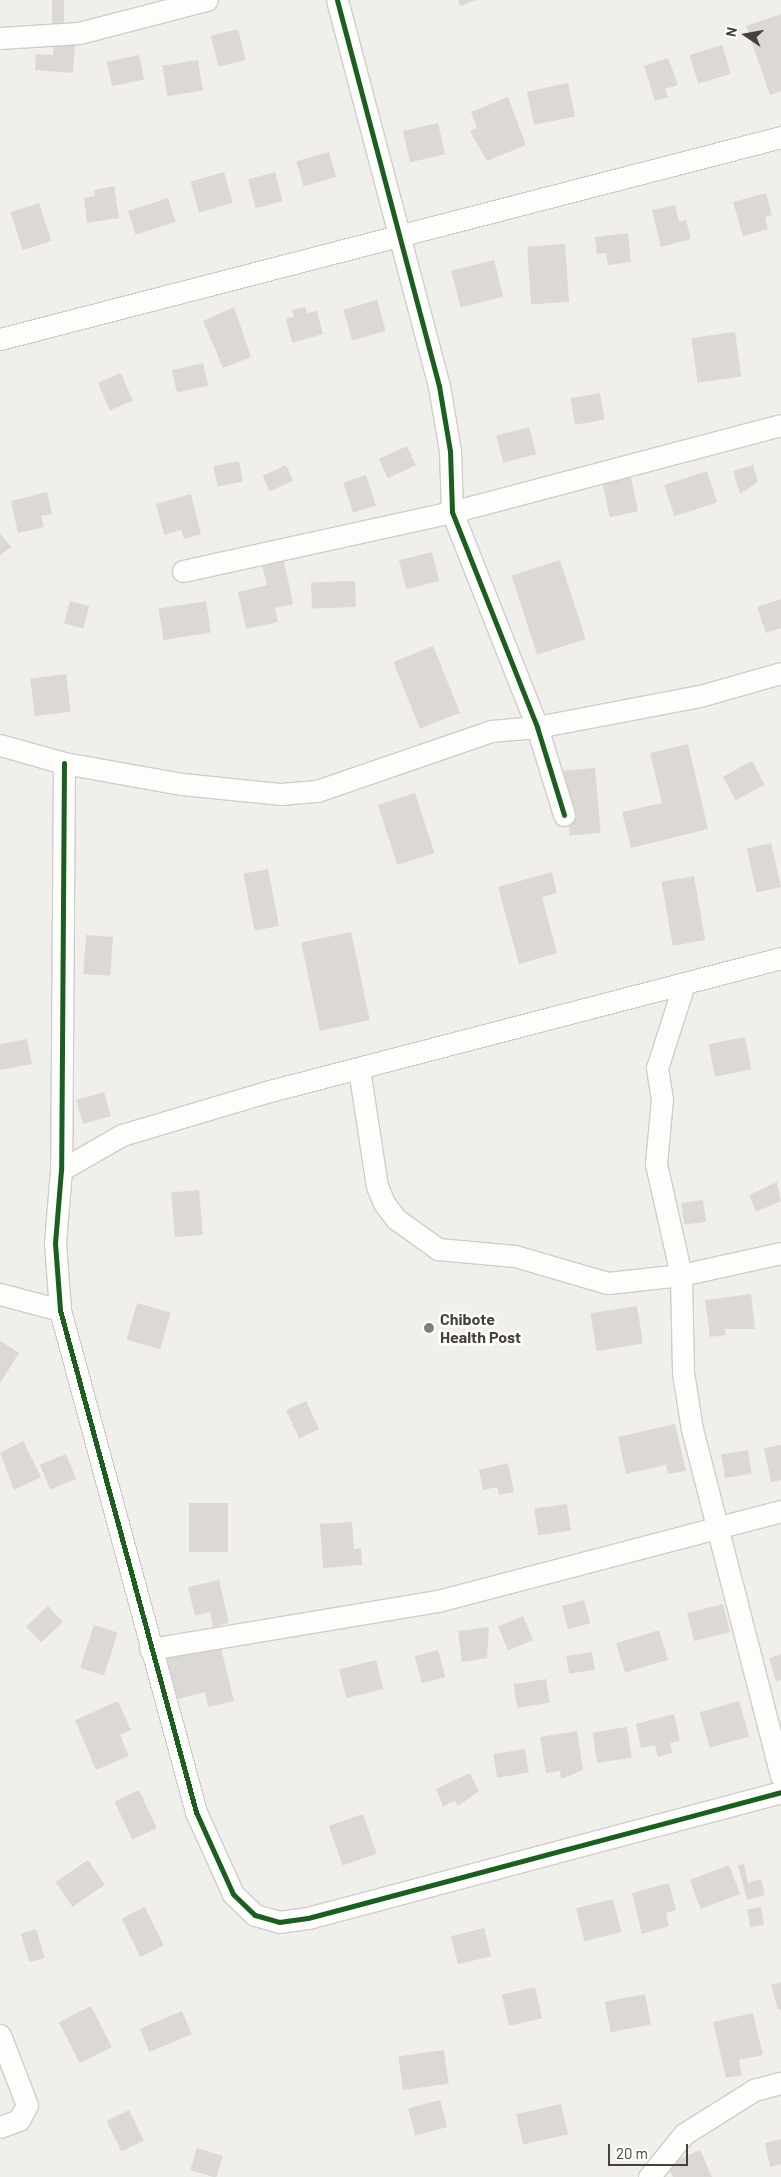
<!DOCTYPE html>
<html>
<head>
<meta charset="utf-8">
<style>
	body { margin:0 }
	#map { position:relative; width:781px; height:2177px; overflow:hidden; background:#f1efec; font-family:Barlow,sans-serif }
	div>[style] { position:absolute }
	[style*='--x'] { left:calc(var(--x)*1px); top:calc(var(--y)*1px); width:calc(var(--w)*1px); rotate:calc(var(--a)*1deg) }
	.building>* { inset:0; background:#dbd8d5; transform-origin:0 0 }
	.roads { filter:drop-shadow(1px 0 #cfcdca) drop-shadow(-1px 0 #cfcdca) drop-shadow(0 1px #cfcdca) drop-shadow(0 -1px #cfcdca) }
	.street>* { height:21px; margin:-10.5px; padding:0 10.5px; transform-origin:10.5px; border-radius:10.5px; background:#fdfdfc }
	.cycleway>* { height:5px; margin:-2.5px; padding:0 2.5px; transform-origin:2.5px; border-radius:2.5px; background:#1b5e20 }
	.dots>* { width:14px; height:14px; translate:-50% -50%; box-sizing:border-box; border:2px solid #fff; border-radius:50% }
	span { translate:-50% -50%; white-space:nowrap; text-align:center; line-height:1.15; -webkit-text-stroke:5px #fff; paint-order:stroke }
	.poi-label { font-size:16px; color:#464139; font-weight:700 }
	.left { translate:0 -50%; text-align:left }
	.north { position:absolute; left:721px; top:10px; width:50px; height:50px; -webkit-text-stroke:4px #fff; paint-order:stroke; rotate:282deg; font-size:14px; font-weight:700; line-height:20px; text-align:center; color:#464139 }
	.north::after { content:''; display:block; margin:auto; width:18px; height:22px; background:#464139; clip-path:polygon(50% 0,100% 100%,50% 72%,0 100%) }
	.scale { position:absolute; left:608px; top:2144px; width:80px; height:22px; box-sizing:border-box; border:2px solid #464139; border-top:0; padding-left:6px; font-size:15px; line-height:18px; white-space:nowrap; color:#464139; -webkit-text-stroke:4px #fff; paint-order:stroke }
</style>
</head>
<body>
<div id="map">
	<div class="building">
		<i style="left:52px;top:0;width:12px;height:27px"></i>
		<i style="clip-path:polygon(458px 0,476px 0,460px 6px)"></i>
		<i style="clip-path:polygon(781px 14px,781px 91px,770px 95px,746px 26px)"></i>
		<i style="left:238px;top:29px;width:32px;height:28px;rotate:76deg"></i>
		<i style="clip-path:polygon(54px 42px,75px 43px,73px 73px,35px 70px,36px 54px,53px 55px)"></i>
		<i style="left:722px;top:45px;width:30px;height:34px;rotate:73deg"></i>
		<i style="left:139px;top:55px;width:25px;height:33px;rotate:78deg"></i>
		<i style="clip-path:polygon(668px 58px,678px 85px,665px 89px,668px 97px,655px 101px,644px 66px)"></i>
		<i style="left:198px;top:60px;width:31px;height:36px;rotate:81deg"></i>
		<i style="left:568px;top:83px;width:34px;height:42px;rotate:78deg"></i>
		<i style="clip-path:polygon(508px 97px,526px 145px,487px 161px,470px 131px,477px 128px,471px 112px)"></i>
		<i style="left:438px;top:123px;width:32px;height:36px;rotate:77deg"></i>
		<i style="left:329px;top:152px;width:26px;height:34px;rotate:74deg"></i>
		<i style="left:224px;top:172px;width:32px;height:35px;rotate:74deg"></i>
		<i style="left:275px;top:172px;width:30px;height:28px;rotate:75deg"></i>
		<i style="clip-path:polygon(114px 186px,119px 218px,87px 223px,84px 198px,95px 196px,94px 190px)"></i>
		<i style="clip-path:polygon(766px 193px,772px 215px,765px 217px,768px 229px,743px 236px,733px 202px)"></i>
		<i style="left:168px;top:198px;width:25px;height:42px;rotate:72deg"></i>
		<i style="left:39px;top:203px;width:40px;height:30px;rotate:72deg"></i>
		<i style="clip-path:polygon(675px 205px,679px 222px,686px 220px,691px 239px,661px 247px,652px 210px)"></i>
		<i style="clip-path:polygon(628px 233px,631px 262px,608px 265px,606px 253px,597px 254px,595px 237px)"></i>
		<i style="left:565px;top:244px;width:58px;height:38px;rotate:86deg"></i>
		<i style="left:494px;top:260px;width:38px;height:44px;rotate:76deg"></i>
		<i style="left:377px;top:300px;width:32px;height:35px;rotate:74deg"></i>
		<i style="clip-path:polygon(234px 307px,251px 357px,223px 368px,203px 321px)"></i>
		<i style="clip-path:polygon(305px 307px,307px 313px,317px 311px,323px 334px,292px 343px,286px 319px,294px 317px,292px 310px)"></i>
		<i style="left:735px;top:332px;width:45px;height:44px;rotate:82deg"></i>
		<i style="left:203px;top:363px;width:23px;height:32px;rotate:77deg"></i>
		<i style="left:121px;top:373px;width:30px;height:25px;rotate:67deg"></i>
		<i style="left:600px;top:393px;width:27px;height:30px;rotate:80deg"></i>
		<i style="left:529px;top:427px;width:28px;height:34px;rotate:75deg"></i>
		<i style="left:407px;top:446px;width:21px;height:31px;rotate:65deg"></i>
		<i style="left:239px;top:461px;width:21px;height:26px;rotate:79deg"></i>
		<i style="left:286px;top:465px;width:17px;height:26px;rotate:65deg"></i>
		<i style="clip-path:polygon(753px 465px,758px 482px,740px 494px,733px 471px)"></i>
		<i style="left:707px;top:471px;width:33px;height:45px;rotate:72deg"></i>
		<i style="left:630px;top:473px;width:39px;height:29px;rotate:78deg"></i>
		<i style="left:366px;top:475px;width:32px;height:24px;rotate:72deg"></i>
		<i style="clip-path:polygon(47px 492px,52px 514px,41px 516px,44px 527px,18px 533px,11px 501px)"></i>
		<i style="clip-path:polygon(191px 494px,201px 534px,184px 539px,181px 530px,164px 535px,156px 504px)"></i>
		<i style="clip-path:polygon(0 533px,11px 547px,0 555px)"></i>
		<i style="left:432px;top:552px;width:30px;height:34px;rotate:76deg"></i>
		<i style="left:560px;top:560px;width:83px;height:51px;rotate:72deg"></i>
		<i style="clip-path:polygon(284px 561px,293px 604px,275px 608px,278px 622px,246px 629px,238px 592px,267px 585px,262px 566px)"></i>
		<i style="left:355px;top:581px;width:26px;height:44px;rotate:88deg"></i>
		<i style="clip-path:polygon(781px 599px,781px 628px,766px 633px,757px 607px)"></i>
		<i style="left:70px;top:601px;width:20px;height:23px;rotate:15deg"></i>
		<i style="left:206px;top:601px;width:32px;height:48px;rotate:81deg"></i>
		<i style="left:433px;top:646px;width:72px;height:43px;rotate:68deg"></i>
		<i style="left:66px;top:674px;width:38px;height:36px;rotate:83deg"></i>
		<i style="clip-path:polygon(688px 744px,708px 829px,631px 848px,622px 812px,662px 803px,650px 753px)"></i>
		<i style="left:752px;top:761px;width:27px;height:33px;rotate:62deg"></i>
		<i style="left:595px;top:768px;width:65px;height:31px;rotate:85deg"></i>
		<i style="left:415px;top:793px;width:63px;height:39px;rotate:72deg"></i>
		<i style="left:771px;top:843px;width:45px;height:25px;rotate:77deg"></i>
		<i style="left:268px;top:869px;width:58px;height:25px;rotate:79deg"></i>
		<i style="clip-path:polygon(552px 872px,557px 893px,542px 897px,557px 953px,519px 964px,498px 887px)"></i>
		<i style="left:694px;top:876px;width:65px;height:33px;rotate:80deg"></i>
		<i style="left:351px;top:932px;width:90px;height:51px;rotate:78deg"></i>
		<i style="left:86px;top:935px;width:27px;height:39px;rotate:4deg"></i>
		<i style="left:745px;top:1037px;width:33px;height:37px;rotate:79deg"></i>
		<i style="clip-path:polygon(27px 1039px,32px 1064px,0 1070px,0 1044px)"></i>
		<i style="left:104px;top:1092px;width:25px;height:29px;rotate:74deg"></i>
		<i style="clip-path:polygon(777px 1182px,781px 1201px,756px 1212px,749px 1195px)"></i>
		<i style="left:199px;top:1190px;width:45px;height:28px;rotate:85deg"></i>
		<i style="left:703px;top:1200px;width:22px;height:22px;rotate:82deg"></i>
		<i style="clip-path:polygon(751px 1294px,755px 1329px,725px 1329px,726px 1335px,710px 1337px,705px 1300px)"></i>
		<i style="left:137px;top:1303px;width:35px;height:38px;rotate:16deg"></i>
		<i style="left:637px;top:1306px;width:38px;height:47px;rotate:81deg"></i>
		<i style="clip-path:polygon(0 1341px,19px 1353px,0 1383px)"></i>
		<i style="left:306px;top:1401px;width:31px;height:22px;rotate:65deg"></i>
		<i style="clip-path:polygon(675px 1424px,686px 1471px,668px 1474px,666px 1465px,626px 1474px,618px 1437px)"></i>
		<i style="clip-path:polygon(23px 1441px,41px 1477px,14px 1490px,0 1453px)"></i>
		<i style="clip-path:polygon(781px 1445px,781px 1480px,771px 1482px,764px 1448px)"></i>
		<i style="left:748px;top:1450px;width:24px;height:27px;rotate:81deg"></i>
		<i style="left:66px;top:1454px;width:27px;height:28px;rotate:68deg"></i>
		<i style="clip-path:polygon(508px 1463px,514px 1492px,499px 1495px,497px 1487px,483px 1490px,479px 1470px)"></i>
		<i style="left:189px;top:1503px;width:39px;height:49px"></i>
		<i style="left:567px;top:1504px;width:27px;height:33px;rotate:82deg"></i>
		<i style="clip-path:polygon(352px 1522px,354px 1549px,361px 1548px,362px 1565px,323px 1568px,320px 1524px)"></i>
		<i style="clip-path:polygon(219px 1580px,229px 1623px,213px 1627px,210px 1612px,195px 1616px,188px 1587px)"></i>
		<i style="left:584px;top:1600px;width:24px;height:23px;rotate:75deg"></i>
		<i style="left:723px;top:1604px;width:29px;height:37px;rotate:76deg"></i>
		<i style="left:48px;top:1606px;width:22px;height:30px;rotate:47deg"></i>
		<i style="left:523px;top:1616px;width:26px;height:27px;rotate:67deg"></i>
		<i style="left:94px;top:1625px;width:25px;height:45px;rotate:18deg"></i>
		<i style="clip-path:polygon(489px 1627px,487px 1658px,462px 1662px,458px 1631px)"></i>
		<i style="left:659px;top:1630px;width:31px;height:45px;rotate:73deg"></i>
		<i style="clip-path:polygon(220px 1644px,234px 1701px,208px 1707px,205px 1692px,174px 1700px,164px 1658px)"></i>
		<i style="left:438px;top:1650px;width:28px;height:24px;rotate:75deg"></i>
		<i style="left:592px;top:1652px;width:18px;height:26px;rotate:81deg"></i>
		<i style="clip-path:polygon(781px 1654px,781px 1680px,776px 1681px,769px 1658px)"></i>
		<i style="left:376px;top:1660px;width:30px;height:38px;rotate:76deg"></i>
		<i style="left:546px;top:1679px;width:24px;height:33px;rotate:81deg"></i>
		<i style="clip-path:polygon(118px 1701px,131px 1730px,120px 1735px,129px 1756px,96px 1770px,75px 1720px)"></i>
		<i style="left:739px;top:1701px;width:37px;height:41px;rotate:74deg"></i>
		<i style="clip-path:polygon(674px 1714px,680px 1741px,670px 1743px,672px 1753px,658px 1757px,655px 1745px,641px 1748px,636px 1724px)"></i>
		<i style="left:627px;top:1727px;width:31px;height:35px;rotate:81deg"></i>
		<i style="clip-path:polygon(577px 1731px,583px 1770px,561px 1779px,560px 1771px,546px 1773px,540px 1737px)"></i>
		<i style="left:525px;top:1749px;width:24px;height:32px;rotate:81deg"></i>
		<i style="clip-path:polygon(470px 1773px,479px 1791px,458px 1806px,455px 1801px,443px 1806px,436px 1789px)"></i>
		<i style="left:139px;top:1790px;width:42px;height:27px;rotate:65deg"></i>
		<i style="left:363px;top:1814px;width:42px;height:36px;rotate:71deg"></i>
		<i style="left:88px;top:1860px;width:30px;height:39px;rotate:56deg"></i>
		<i style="clip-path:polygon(744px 1864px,748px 1883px,761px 1879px,765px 1895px,747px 1900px,738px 1865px)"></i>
		<i style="left:729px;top:1865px;width:31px;height:42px;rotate:69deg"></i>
		<i style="clip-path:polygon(669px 1883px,676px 1910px,666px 1913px,669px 1926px,642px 1934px,632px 1893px)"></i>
		<i style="left:613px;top:1899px;width:34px;height:38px;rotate:76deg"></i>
		<i style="left:145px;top:1907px;width:43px;height:26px;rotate:64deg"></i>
		<i style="left:761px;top:1907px;width:18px;height:14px;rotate:81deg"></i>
		<i style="left:484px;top:1928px;width:29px;height:34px;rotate:76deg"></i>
		<i style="left:36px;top:1929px;width:30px;height:16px;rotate:73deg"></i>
		<i style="clip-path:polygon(781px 1982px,781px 2009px,778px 2010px,771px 1985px)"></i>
		<i style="left:535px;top:1987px;width:32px;height:34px;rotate:77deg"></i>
		<i style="left:645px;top:1994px;width:31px;height:41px;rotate:79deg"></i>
		<i style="left:91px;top:2006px;width:46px;height:36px;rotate:63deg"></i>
		<i style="left:182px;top:2011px;width:25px;height:46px;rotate:67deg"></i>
		<i style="clip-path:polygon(753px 2013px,763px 2055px,739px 2060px,742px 2075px,726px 2078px,713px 2022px)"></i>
		<i style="left:444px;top:2050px;width:34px;height:46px;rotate:82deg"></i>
		<i style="left:440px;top:2100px;width:28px;height:33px;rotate:75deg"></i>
		<i style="left:561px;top:2104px;width:31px;height:46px;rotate:77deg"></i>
		<i style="left:129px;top:2110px;width:34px;height:25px;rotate:64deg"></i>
		<i style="clip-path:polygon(781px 2139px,781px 2164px,770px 2167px,765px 2143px)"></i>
		<i style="left:197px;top:2148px;width:27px;height:23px;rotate:17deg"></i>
		<i style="clip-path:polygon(700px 2150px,712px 2177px,673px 2177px,667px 2165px)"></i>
	</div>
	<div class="roads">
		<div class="street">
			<i style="--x:337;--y:0;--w:399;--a:75.2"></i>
			<i style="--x:439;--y:386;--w:66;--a:80.4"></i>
			<i style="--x:450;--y:451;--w:61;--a:88.1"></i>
			<i style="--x:452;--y:512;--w:231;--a:68.4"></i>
			<i style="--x:537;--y:727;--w:92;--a:72.9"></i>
			<i style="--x:0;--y:38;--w:79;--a:-3.6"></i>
			<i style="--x:79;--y:33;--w:132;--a:-14.5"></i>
			<i style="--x:0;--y:339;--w:807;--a:-14.5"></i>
			<i style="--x:183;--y:571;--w:275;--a:-12.4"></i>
			<i style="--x:452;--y:512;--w:340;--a:-14.8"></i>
			<i style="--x:0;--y:745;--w:66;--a:15.7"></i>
			<i style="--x:64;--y:763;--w:120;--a:10.1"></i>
			<i style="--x:182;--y:784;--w:100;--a:5.8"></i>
			<i style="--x:281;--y:794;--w:36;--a:-5"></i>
			<i style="--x:317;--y:791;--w:184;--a:-19"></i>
			<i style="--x:491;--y:731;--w:46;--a:-5"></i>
			<i style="--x:537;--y:727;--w:166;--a:-10.8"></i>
			<i style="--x:700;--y:696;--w:84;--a:-15.9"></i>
			<i style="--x:64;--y:763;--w:407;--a:90.4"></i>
			<i style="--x:61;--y:1170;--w:73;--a:94.7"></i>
			<i style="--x:55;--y:1243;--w:67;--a:85.7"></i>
			<i style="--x:60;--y:1310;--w:520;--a:74.84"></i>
			<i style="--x:196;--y:1812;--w:90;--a:65.7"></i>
			<i style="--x:233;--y:1894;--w:30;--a:44"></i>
			<i style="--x:255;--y:1915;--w:25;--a:16"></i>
			<i style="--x:279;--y:1922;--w:29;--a:-8"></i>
			<i style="--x:308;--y:1918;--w:489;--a:-14.9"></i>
			<i style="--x:684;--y:984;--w:88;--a:107.8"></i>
			<i style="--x:657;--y:1068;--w:31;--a:81"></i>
			<i style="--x:662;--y:1099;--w:65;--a:95.3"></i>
			<i style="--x:656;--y:1164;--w:114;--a:77.3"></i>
			<i style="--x:681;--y:1275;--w:98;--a:88.8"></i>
			<i style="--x:683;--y:1373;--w:57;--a:80.9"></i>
			<i style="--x:692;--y:1429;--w:358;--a:75.6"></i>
			<i style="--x:359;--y:1069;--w:118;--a:81.3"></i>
			<i style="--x:377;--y:1186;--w:18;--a:68"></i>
			<i style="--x:384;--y:1203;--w:20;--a:53"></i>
			<i style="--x:396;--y:1219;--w:52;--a:35.5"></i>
			<i style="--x:438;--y:1249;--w:77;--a:5.2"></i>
			<i style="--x:515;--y:1256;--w:97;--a:16.2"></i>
			<i style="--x:608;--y:1283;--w:73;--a:-6.3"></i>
			<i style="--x:681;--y:1275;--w:102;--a:-12.4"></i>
			<i style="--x:61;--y:1170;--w:70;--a:-29.8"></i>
			<i style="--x:122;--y:1135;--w:154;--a:-16.6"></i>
			<i style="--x:270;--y:1091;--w:528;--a:-14.59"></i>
			<i style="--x:0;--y:1294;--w:62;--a:14.9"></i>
			<i style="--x:150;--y:1649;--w:292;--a:-9.5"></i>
			<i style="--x:438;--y:1601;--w:355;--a:-14.7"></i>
			<i style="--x:0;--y:2035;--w:75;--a:68.9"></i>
			<i style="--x:27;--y:2105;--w:17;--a:118"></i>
			<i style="--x:19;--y:2120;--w:20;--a:160"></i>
			<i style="--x:649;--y:2177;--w:55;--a:-50.9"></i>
			<i style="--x:684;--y:2134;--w:83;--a:-32.2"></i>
			<i style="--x:754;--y:2090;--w:28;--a:-15"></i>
		</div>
	</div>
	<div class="cycleway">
		<i style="--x:337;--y:0;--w:399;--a:75.2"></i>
		<i style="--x:439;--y:386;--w:66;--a:80.4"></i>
		<i style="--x:450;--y:451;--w:61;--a:88.1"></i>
		<i style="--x:452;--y:512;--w:231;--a:68.4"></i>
		<i style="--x:537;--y:727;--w:92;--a:72.9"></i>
		<i style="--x:64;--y:763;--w:407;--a:90.4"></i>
		<i style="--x:61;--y:1170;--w:73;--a:94.7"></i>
		<i style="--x:55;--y:1243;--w:67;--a:85.7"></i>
		<i style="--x:60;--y:1310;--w:520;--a:74.84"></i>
		<i style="--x:196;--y:1812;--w:90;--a:65.7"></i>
		<i style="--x:233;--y:1894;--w:30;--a:44"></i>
		<i style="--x:255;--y:1915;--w:25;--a:16"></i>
		<i style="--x:279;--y:1922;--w:29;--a:-8"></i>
		<i style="--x:308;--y:1918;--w:489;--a:-14.9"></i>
	</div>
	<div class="dots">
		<i style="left:429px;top:1328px;background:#827e78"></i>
	</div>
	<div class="poi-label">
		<span class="left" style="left:440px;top:1328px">Chibote<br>Health Post</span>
	</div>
	<div class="north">N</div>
	<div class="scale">20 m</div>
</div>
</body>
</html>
